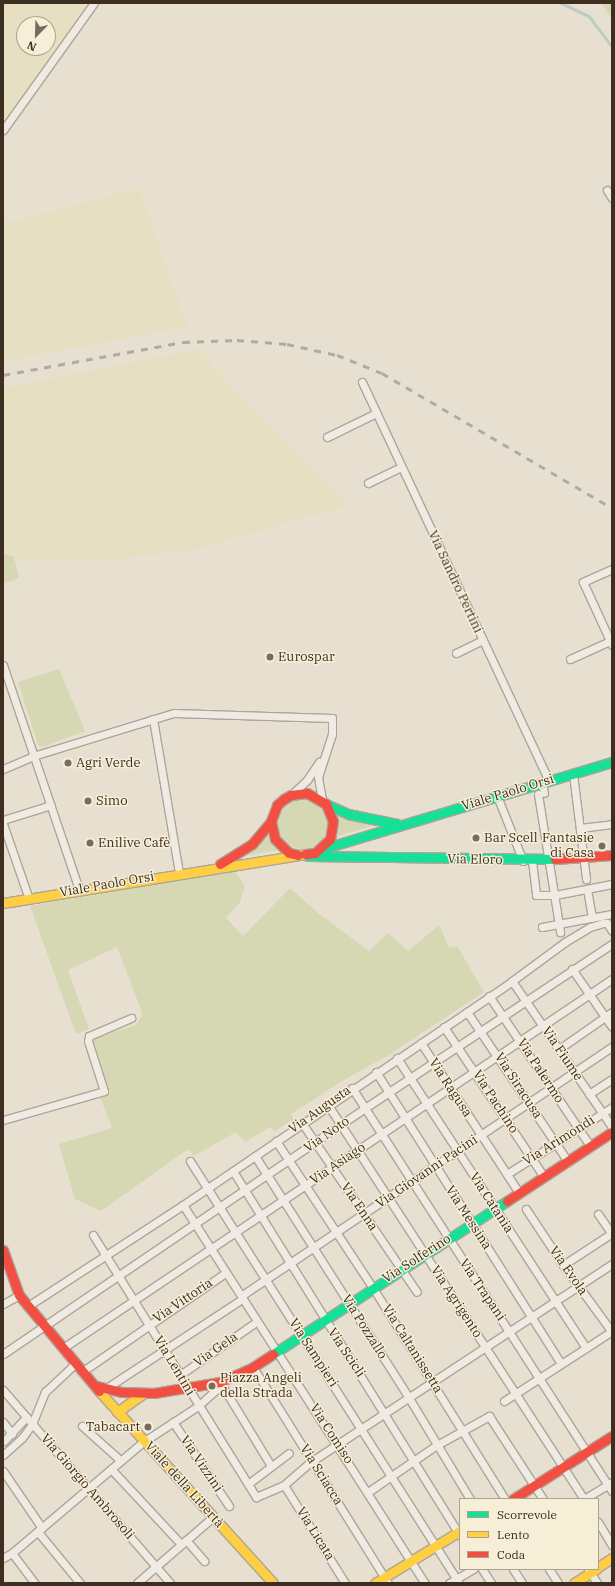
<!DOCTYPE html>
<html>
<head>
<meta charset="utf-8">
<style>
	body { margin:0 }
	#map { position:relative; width:615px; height:1586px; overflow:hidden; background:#e7e0d1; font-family:"IBM Plex Serif",serif }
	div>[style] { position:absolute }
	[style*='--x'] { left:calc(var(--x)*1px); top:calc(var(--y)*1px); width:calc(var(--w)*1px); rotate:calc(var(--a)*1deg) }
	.farmland>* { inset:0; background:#e6dfc2 }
	.green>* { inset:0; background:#d6d7b3 }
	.round { border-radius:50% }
	.stream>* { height:2.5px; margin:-1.25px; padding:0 1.25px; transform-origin:1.25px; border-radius:1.25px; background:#bcccc2 }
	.roads { filter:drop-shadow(1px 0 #ada599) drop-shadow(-1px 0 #ada599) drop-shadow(0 1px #ada599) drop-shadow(0 -1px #ada599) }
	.street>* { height:7px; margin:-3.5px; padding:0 3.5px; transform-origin:3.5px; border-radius:3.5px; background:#efebe3 }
	.fast>* { height:9px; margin:-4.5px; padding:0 4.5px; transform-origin:4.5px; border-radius:4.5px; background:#16e098 }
	.slow>* { height:9px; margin:-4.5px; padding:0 4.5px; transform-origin:4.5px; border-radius:4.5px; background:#ffcf43 }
	.jam>* { height:9px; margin:-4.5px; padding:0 4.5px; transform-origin:4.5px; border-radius:4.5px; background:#f24e42 }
	.rail>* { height:2.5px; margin-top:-1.25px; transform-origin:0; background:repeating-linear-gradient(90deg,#afaaa2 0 7px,transparent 0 14px) }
	.dots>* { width:11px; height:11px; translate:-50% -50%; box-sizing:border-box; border:2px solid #f7eed8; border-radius:50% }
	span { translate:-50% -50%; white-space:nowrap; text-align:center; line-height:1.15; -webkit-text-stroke:3px #f7eed8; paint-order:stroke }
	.street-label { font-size:13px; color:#3d2e20 }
	.poi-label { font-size:13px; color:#3d2e20 }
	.left { translate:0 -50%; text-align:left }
	.right { translate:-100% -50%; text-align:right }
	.frame { position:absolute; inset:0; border:4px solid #3d2e20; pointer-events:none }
	.legend { position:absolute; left:459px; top:1498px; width:140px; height:72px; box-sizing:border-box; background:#f7eed8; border:1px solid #ada18e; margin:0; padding:5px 7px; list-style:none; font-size:12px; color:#3d2e20 }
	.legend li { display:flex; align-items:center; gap:8px; height:20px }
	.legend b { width:20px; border:1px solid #ada18e }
	.north { position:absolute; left:16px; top:16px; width:40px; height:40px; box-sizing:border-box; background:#f7eed8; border:1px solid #ada18e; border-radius:50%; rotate:203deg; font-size:11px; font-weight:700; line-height:16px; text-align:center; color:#3d2e20 }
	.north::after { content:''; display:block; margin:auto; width:14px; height:18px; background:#786c5e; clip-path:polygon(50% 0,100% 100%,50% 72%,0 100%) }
</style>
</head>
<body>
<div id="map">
	<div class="farmland">
		<i style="clip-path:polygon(evenodd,3px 3px,90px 3px,3px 124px,3px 3px,24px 24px,48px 24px,48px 48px,24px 48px,24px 24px)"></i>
		<i style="clip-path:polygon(139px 188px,188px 327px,3px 361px,3px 224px)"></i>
		<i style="clip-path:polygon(198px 349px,347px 506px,194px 550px,108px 560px,34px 561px,3px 554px,3px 388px)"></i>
	</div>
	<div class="green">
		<i style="clip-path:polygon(612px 3px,612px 19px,602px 4px)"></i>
		<i style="clip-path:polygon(3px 554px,14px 557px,19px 578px,3px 584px)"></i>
		<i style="clip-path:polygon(59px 669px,85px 731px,43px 747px,38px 745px,18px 682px)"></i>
		<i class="round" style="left:278px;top:799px;width:50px;height:50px"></i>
		<i style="clip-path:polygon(336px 815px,346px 819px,372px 826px,338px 836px)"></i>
		<i style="clip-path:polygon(268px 830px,271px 841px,279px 850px,244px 856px)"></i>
		<i style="clip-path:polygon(234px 871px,244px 884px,244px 889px,240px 902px,226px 918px,243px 936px,290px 888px,318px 913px,369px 951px,388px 933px,408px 951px,439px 925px,449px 948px,457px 946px,484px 992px,387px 1056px,347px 1078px,291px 1114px,294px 1122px,291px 1121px,275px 1131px,270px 1127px,245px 1142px,236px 1132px,194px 1156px,188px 1149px,101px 1211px,75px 1199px,59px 1144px,112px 1128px,100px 1097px,110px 1093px,93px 1039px,136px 1025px,142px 1015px,140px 1007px,117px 947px,68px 970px,89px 1029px,76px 1034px,30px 906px)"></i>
	</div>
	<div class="stream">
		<i style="--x:561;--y:3;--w:31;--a:25"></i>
		<i style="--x:589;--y:16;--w:39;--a:53"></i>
	</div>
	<div class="roads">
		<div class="street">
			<i style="--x:3;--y:130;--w:156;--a:-54.4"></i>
			<i style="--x:607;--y:190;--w:9;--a:58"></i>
			<i style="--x:362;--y:382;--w:441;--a:64.9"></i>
			<i style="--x:327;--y:437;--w:55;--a:-26.1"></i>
			<i style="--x:368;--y:483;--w:37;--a:-26"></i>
			<i style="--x:612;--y:569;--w:32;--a:156"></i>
			<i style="--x:583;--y:582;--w:69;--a:65.3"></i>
			<i style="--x:456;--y:653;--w:30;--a:-26"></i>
			<i style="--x:570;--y:659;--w:46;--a:-24.3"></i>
			<i style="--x:3;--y:665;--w:237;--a:71.3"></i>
			<i style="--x:153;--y:719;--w:156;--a:80.4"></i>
			<i style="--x:3;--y:769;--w:33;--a:-23"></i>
			<i style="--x:33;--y:756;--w:147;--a:-17"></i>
			<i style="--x:174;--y:713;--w:158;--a:1.8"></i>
			<i style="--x:332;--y:718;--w:16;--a:90"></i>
			<i style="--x:332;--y:734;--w:45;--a:108"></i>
			<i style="--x:318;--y:777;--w:23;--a:80"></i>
			<i style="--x:573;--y:774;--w:106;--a:82.9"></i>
			<i style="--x:542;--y:783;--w:10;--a:79"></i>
			<i style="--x:538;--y:794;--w:140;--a:80.9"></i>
			<i style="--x:291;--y:795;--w:22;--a:-43"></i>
			<i style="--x:307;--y:780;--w:22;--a:-56"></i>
			<i style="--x:497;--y:796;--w:70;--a:68.2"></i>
			<i style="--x:3;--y:820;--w:50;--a:-17.4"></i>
			<i style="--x:3;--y:824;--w:79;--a:70.9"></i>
			<i style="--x:580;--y:828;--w:32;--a:-7"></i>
			<i style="--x:532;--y:861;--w:34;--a:83"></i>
			<i style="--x:536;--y:895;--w:19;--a:0"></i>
			<i style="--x:555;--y:895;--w:58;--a:-10.9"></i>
			<i style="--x:587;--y:889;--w:29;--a:80"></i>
			<i style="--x:542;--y:927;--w:71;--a:-10.5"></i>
			<i style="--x:572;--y:969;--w:70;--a:55.4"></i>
			<i style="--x:512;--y:981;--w:177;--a:55.6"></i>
			<i style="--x:489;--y:996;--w:181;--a:56"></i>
			<i style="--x:467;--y:1012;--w:181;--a:56"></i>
			<i style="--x:444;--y:1027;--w:180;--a:56.3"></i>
			<i style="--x:421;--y:1043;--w:179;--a:56.8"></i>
			<i style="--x:559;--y:1049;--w:65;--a:-34.9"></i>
			<i style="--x:397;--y:1058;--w:346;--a:56.9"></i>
			<i style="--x:376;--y:1072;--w:345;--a:57.6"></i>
			<i style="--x:352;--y:1088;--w:480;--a:57.2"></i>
			<i style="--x:589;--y:1094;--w:27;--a:-33"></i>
			<i style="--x:328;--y:1105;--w:470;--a:57"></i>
			<i style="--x:3;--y:1120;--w:105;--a:-16"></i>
			<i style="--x:104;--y:1091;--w:52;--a:-107.7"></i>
			<i style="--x:88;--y:1041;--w:5;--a:-79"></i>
			<i style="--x:89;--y:1036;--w:46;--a:-23.2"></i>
			<i style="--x:302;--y:1123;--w:204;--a:55.8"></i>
			<i style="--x:276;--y:1141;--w:176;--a:56.6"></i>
			<i style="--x:373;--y:1288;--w:249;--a:58"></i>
			<i style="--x:255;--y:1156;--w:287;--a:57.5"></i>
			<i style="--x:409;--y:1398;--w:118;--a:58.9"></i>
			<i style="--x:190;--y:1161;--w:500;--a:57.48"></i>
			<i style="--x:233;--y:1171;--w:429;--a:58.1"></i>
			<i style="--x:507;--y:1174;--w:125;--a:-32.5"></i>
			<i style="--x:183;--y:1205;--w:449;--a:57.4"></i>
			<i style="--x:526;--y:1209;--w:67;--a:56.5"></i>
			<i style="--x:563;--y:1265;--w:83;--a:53.8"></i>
			<i style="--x:598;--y:1214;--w:24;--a:55"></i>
			<i style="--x:93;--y:1235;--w:309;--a:58.1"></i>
			<i style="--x:256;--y:1497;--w:30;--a:-23"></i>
			<i style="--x:284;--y:1485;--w:37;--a:-41"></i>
			<i style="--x:312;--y:1461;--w:359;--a:-33.3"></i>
			<i style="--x:563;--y:1265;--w:59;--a:-33.1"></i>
			<i style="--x:241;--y:1296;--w:447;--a:-33.9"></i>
			<i style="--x:3;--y:1304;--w:18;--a:-29"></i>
			<i style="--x:28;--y:1306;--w:185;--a:-33.1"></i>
			<i style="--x:183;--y:1205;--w:398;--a:-34.2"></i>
			<i style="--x:512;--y:981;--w:66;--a:-36.3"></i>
			<i style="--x:565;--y:942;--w:29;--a:-31"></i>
			<i style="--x:590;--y:927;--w:14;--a:-17"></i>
			<i style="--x:603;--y:923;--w:4;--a:0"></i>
			<i style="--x:607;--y:923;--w:9;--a:58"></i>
			<i style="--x:63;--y:1348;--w:661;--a:-33.91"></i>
			<i style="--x:3;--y:1354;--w:438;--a:-34.2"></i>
			<i style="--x:365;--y:1108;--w:296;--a:-33.6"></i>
			<i style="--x:253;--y:1367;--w:255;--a:58"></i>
			<i style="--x:83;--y:1371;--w:173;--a:-34.6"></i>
			<i style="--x:180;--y:1375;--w:89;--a:-34.9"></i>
			<i style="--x:105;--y:1389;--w:160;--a:-33.3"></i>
			<i style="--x:3;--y:1390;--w:255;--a:49.1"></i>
			<i style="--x:504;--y:1401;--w:129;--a:-32.9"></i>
			<i style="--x:3;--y:1422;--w:15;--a:53"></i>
			<i style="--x:173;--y:1422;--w:101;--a:56.3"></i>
			<i style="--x:82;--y:1426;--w:52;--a:41.9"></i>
			<i style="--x:4;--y:1441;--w:33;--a:-47"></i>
			<i style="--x:3;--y:1455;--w:25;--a:-42"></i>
			<i style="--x:22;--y:1438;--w:17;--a:-54"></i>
			<i style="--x:32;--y:1424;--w:35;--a:-68"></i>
			<i style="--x:45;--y:1392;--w:42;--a:-43.1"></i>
			<i style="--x:111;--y:1469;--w:103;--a:47"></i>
			<i style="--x:3;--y:1471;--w:69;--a:55.6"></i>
			<i style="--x:248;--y:1484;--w:51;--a:-37.1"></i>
			<i style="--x:284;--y:1485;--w:115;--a:58.1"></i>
			<i style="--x:368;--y:1492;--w:83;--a:-34.3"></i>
			<i style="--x:437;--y:1445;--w:60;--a:-29.1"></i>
			<i style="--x:489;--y:1416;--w:99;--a:57"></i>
			<i style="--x:584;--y:1499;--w:33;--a:-31"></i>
			<i style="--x:598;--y:1522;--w:27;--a:59"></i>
			<i style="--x:38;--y:1532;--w:66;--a:50.5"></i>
			<i style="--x:186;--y:1540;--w:28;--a:49"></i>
			<i style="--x:12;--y:1553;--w:38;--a:53"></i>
			<i style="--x:3;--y:1558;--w:10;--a:-29"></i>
			<i style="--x:12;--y:1553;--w:172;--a:-40.3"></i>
			<i style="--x:143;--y:1442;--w:66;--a:-33.2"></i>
			<i style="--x:198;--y:1406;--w:24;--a:-42"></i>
			<i style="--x:216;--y:1390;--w:9;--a:-63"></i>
			<i style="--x:220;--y:1382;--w:98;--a:58.7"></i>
			<i style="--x:482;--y:1569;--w:17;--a:57"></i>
			<i style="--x:513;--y:1569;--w:17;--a:57"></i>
			<i style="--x:549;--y:1569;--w:17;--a:57"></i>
			<i style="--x:588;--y:1569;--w:17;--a:57"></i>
			<i style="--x:137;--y:1583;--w:101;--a:-41"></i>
			<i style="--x:449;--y:1583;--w:28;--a:-30"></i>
		</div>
		<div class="fast">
			<i style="--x:326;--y:804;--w:24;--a:24"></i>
			<i style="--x:348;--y:814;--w:50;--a:11.5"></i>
			<i style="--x:322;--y:849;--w:303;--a:-16.7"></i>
			<i style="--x:308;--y:856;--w:247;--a:0.7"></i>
			<i style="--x:273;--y:1354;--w:280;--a:-33.2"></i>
		</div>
		<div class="slow">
			<i style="--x:3;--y:903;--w:306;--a:-9.2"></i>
			<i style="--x:99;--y:1391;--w:259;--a:47.8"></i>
			<i style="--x:117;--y:1412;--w:32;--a:-35"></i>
			<i style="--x:598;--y:1567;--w:17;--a:-33"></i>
			<i style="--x:375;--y:1583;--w:100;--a:-31.5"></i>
			<i style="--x:574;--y:1583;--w:26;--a:-32"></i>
		</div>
		<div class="jam">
			<i style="--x:298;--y:855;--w:9;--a:-167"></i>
			<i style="--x:289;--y:853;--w:20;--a:-135"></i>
			<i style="--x:275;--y:839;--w:18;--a:-103"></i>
			<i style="--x:271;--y:821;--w:17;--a:-69"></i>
			<i style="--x:277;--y:805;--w:9;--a:-41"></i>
			<i style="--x:284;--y:799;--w:8;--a:-30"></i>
			<i style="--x:291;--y:795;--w:16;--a:-7"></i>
			<i style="--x:307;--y:793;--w:22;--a:30"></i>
			<i style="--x:326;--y:804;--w:18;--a:68"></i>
			<i style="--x:333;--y:821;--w:18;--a:99"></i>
			<i style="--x:330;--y:839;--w:21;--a:137"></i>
			<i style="--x:315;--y:853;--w:10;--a:174"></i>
			<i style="--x:555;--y:859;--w:57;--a:-4"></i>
			<i style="--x:220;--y:864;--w:38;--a:-32"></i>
			<i style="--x:252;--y:844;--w:30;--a:-50"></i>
			<i style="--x:507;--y:1201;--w:126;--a:-33.3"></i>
			<i style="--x:3;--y:1250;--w:48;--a:70.4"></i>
			<i style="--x:19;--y:1295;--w:125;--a:50.2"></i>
			<i style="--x:96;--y:1386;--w:27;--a:13"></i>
			<i style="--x:122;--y:1392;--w:32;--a:2"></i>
			<i style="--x:154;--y:1393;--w:67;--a:-9.5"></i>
			<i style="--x:220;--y:1382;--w:36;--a:-24"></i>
			<i style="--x:253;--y:1367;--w:24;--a:-33"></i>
			<i style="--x:513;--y:1499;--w:117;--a:-32.5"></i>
		</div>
	</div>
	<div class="rail">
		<i style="--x:3;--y:375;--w:183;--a:-10.4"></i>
		<i style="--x:183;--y:342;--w:54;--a:-2.1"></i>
		<i style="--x:237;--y:340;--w:50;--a:4.6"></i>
		<i style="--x:287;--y:344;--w:51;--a:12.4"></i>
		<i style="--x:337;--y:355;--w:48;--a:21.8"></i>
		<i style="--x:382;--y:373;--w:267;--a:30.4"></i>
	</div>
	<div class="dots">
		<i style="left:270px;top:657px;background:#786c5e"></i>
		<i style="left:68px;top:763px;background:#786c5e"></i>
		<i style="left:88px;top:801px;background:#786c5e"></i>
		<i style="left:476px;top:838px;background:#786c5e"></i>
		<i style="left:90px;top:843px;background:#786c5e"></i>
		<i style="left:602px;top:846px;background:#786c5e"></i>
		<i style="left:212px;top:1386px;background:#786c5e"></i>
		<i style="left:148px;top:1427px;background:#786c5e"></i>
	</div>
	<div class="street-label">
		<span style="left:455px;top:582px;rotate:65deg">Via Sandro Pertini</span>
		<span style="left:508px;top:793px;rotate:-17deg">Viale Paolo Orsi</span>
		<span style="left:475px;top:860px;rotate:1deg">Via Eloro</span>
		<span style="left:107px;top:885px;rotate:-10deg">Viale Paolo Orsi</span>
		<span style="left:562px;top:1054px;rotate:56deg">Via Fiume</span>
		<span style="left:540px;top:1071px;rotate:57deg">Via Palermo</span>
		<span style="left:518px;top:1086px;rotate:57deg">Via Siracusa</span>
		<span style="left:450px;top:1088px;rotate:57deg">Via Ragusa</span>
		<span style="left:495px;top:1102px;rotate:57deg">Via Pachino</span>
		<span style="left:320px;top:1110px;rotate:-35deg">Via Augusta</span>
		<span style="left:327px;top:1135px;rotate:-35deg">Via Noto</span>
		<span style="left:559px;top:1141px;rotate:-32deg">Via Arimondi</span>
		<span style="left:338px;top:1164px;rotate:-34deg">Via Asiago</span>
		<span style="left:427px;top:1172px;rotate:-34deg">Via Giovanni Pacini</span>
		<span style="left:491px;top:1203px;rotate:57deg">Via Catania</span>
		<span style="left:359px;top:1207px;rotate:56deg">Via Enna</span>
		<span style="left:468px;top:1218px;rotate:57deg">Via Messina</span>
		<span style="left:417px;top:1259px;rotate:-33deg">Via Solferino</span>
		<span style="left:568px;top:1271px;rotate:55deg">Via Evola</span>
		<span style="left:482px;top:1290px;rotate:56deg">Via Trapani</span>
		<span style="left:183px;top:1301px;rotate:-34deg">Via Vittoria</span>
		<span style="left:456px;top:1302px;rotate:57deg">Via Agrigento</span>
		<span style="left:364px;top:1327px;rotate:58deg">Via Pozzallo</span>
		<span style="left:412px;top:1349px;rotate:58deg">Via Caltanissetta</span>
		<span style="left:216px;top:1350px;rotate:-35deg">Via Gela</span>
		<span style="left:313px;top:1353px;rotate:57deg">Via Sampieri</span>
		<span style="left:346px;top:1353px;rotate:56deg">Via Scicli</span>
		<span style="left:174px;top:1366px;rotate:59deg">Via Lentini</span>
		<span style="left:331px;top:1434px;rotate:57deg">Via Comiso</span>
		<span style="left:201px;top:1464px;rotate:56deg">Via Vizzini</span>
		<span style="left:321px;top:1475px;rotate:58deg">Via Sciacca</span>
		<span style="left:184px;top:1485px;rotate:48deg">Viale della Libertà</span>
		<span style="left:87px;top:1487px;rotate:49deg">Via Giorgio Ambrosoli</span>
		<span style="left:315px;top:1534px;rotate:58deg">Via Licata</span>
	</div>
	<div class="poi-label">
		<span class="left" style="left:278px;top:657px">Eurospar</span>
		<span class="left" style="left:76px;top:763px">Agri Verde</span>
		<span class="left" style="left:96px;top:801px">Simo</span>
		<span class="left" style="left:484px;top:838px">Bar Scell</span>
		<span class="right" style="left:594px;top:846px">Fantasie<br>di Casa</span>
		<span class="left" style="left:98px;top:843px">Enilive Cafè</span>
		<span class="left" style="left:220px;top:1386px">Piazza Angeli<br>della Strada</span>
		<span class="right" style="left:140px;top:1427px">Tabacart</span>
	</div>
	<div class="frame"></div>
	<ul class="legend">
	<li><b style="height:5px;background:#16e098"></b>Scorrevole</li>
	<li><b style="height:5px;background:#ffcf43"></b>Lento</li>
	<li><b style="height:5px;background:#f24e42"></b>Coda</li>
	</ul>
	<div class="north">N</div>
</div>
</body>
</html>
